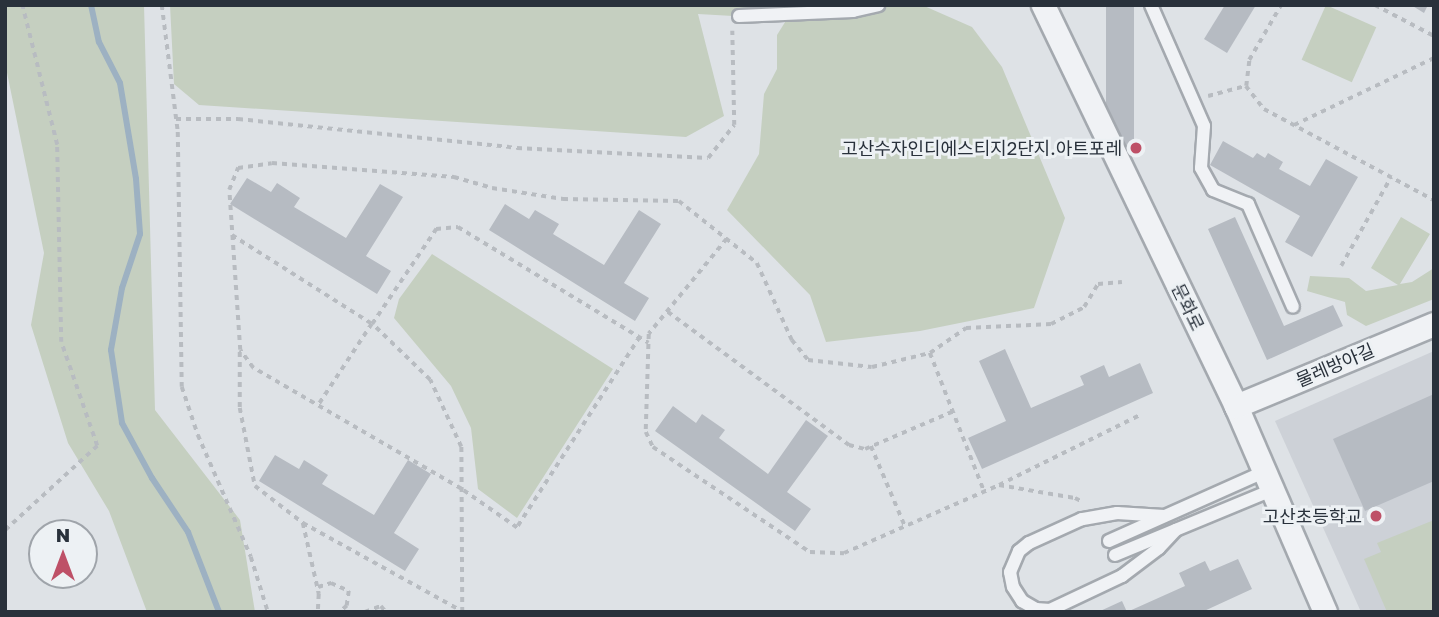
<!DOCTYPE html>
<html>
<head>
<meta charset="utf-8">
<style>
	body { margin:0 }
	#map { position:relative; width:1439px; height:617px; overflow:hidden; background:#dee2e6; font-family:"Golos Text","Noto Sans KR",sans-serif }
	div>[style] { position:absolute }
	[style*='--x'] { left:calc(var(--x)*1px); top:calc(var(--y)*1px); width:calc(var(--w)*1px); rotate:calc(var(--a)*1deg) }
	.built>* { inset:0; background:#cdd1d7 }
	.green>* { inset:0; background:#c5cfc0; transform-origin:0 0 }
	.stream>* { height:6px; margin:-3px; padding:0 3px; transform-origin:3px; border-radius:3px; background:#9db1c2 }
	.building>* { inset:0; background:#b6bbc2; transform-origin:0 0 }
	.path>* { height:3.5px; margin-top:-1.75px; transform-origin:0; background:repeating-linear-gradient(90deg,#b8bcc1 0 5px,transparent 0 10px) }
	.roads { filter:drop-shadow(2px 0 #a4a9af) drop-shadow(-2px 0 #a4a9af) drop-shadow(0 2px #a4a9af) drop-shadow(0 -2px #a4a9af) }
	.service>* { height:12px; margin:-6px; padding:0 6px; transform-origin:6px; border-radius:6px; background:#f0f2f5 }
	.minor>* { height:23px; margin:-11.5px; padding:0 11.5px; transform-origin:11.5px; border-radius:11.5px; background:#f0f2f5 }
	.dots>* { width:19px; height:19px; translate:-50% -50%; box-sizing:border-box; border:4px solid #edf1f4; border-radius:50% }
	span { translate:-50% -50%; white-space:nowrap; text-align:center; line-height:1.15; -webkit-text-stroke:6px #edf1f4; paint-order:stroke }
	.poi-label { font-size:18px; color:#29313b }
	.right { translate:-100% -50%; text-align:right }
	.street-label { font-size:18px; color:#29313b }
	.frame { position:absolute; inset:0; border:7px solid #29313b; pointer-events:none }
	.north { position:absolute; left:28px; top:519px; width:70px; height:70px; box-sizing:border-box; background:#edf1f4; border:2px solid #9fa4aa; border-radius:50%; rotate:0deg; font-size:19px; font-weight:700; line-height:28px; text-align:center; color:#29313b }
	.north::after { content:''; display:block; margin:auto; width:24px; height:32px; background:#be5067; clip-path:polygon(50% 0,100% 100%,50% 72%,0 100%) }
</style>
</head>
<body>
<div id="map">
	<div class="built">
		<i style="clip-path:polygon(1434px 351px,1434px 612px,1361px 612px,1275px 421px)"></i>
	</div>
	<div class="green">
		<i style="clip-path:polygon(5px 5px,144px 5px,155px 410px,240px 520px,255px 612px,147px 612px,109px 511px,68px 443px,31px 325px,44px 253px,5px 63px)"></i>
		<i style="clip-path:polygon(170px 5px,922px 5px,972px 27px,1002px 67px,1065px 218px,1034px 308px,920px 331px,826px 342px,810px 295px,727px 210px,759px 154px,764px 94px,777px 69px,777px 35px,787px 19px,698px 14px,724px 116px,686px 137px,199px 105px,174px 84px)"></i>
		<i style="left:1326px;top:5px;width:55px;height:60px;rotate:24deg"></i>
		<i style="clip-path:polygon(1401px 217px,1430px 234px,1400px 284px,1412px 282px,1434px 268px,1434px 299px,1366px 326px,1347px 315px,1345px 302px,1307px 291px,1310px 276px,1349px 278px,1366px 291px,1398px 285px,1371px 268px)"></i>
		<i style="clip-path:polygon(432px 254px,613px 369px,517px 518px,478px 489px,471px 428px,451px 386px,394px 318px,399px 299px)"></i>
		<i style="clip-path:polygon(1434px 520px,1434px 612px,1387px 612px,1364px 559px,1381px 552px,1377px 543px)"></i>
	</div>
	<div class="stream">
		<i style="--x:91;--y:5;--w:38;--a:78"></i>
		<i style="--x:99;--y:42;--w:46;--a:62.9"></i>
		<i style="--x:120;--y:83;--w:97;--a:80.5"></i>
		<i style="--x:136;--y:179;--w:55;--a:85.8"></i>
		<i style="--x:140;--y:234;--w:57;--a:108.4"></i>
		<i style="--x:122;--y:288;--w:63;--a:100.1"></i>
		<i style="--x:111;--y:350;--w:74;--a:81.4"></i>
		<i style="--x:122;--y:423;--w:63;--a:61.4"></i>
		<i style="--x:152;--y:478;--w:65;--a:56.3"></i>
		<i style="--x:188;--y:532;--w:86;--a:68.8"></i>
	</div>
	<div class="building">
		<i style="left:1106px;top:5px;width:28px;height:141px"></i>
		<i style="clip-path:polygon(1225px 5px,1256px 5px,1227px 53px,1204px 39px)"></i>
		<i style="clip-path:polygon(1411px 5px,1428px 5px,1424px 13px)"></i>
		<i style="clip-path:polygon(1223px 141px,1253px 158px,1257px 153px,1265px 158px,1268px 153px,1283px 162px,1279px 169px,1310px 186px,1326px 159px,1358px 177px,1312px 257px,1285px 242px,1300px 216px,1210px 165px)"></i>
		<i style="clip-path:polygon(247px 178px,271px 192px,277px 183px,300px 198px,294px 207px,346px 238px,380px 184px,403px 197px,366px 256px,391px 271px,377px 294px,230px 204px)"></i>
		<i style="clip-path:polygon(505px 204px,529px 219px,535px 210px,559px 224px,553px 234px,604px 265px,639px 210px,661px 224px,624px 283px,649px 298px,635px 321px,489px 230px)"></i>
		<i style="clip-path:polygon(1235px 217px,1284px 326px,1333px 305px,1343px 326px,1267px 360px,1208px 229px)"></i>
		<i style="clip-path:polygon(1005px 349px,1031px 408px,1084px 385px,1080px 376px,1104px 365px,1109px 377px,1140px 363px,1153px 393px,982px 469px,968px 438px,1006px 421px,979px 361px)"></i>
		<i style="clip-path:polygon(1434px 394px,1434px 481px,1365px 511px,1333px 439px)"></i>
		<i style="clip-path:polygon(673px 406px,696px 423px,702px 414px,725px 430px,719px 438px,768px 474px,806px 420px,828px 436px,787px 492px,811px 509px,795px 531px,655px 431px)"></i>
		<i style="clip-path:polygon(275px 455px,299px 469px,304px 460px,328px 475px,322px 484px,374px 515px,408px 460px,431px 474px,394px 533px,419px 549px,405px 571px,259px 481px)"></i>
		<i style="clip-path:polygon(1238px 559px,1252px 589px,1202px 612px,1127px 612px,1185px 586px,1179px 573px,1205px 561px,1210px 571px)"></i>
		<i style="clip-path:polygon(1122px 601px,1127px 612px,1098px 612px)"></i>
	</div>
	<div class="path">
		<i style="--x:162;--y:5;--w:128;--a:82.8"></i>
		<i style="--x:178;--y:132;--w:255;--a:89.1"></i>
		<i style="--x:182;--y:387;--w:51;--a:71.6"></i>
		<i style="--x:198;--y:435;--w:133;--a:66.5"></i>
		<i style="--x:251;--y:557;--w:58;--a:72.8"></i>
		<i style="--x:1375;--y:5;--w:67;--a:27.7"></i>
		<i style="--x:1246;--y:86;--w:29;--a:52"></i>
		<i style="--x:1264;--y:109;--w:193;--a:28.2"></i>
		<i style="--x:1208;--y:96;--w:39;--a:-15"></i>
		<i style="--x:1246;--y:86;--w:26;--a:-83"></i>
		<i style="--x:1249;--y:60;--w:64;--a:-59.8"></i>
		<i style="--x:176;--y:119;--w:62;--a:0"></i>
		<i style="--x:238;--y:119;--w:281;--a:5.9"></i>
		<i style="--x:517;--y:148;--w:191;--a:3"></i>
		<i style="--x:708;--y:158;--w:42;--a:-51.8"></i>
		<i style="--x:734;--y:125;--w:94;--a:-91.2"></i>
		<i style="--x:1294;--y:125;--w:155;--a:-25.6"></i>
		<i style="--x:232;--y:235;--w:166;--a:32.4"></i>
		<i style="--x:372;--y:324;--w:98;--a:123.4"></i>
		<i style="--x:727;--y:239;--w:123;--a:129.4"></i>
		<i style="--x:649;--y:334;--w:98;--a:91.8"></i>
		<i style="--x:646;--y:432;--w:17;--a:65"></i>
		<i style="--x:653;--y:447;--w:189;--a:33.8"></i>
		<i style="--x:810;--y:552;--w:34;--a:2"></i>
		<i style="--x:844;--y:553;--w:169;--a:-23.7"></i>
		<i style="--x:999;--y:485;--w:157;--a:-26.4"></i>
		<i style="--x:1341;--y:266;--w:102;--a:-60.7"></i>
		<i style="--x:668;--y:312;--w:225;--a:36.3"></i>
		<i style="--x:849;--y:445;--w:16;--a:14"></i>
		<i style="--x:865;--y:449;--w:97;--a:-23.1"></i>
		<i style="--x:640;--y:337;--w:227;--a:122.8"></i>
		<i style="--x:517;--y:528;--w:68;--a:-145.1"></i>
		<i style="--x:461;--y:489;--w:241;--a:-149.8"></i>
		<i style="--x:253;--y:368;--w:22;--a:-126"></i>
		<i style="--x:240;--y:350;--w:160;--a:-93.9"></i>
		<i style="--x:229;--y:190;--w:24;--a:-68"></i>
		<i style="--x:238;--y:168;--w:34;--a:-8"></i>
		<i style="--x:272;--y:163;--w:183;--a:4.4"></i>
		<i style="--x:454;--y:177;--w:40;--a:16"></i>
		<i style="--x:492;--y:188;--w:72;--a:8.8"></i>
		<i style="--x:563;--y:199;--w:116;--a:1"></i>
		<i style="--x:679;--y:201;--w:100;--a:38.5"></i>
		<i style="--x:757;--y:263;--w:85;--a:65.6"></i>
		<i style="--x:792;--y:340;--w:26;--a:51"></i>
		<i style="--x:808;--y:360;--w:64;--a:6.2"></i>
		<i style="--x:872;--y:367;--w:60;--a:-13.6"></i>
		<i style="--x:930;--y:353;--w:44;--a:-34.8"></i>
		<i style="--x:966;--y:328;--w:85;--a:-2.7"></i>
		<i style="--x:1051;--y:324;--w:37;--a:-27"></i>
		<i style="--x:1084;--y:307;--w:27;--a:-59"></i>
		<i style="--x:1098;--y:284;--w:24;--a:-5"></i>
		<i style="--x:240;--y:352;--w:56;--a:90"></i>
		<i style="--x:240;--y:408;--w:79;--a:79.1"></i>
		<i style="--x:255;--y:486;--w:61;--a:37.6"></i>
		<i style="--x:303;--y:523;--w:73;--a:77.3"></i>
		<i style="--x:319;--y:594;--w:18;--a:93"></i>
		<i style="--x:930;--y:353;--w:148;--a:68.6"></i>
		<i style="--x:871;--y:446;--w:87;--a:67"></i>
		<i style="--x:999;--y:485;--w:77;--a:9.7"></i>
		<i style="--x:1075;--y:498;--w:9;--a:27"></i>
		<i style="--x:303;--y:523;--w:182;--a:29"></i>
		<i style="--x:5;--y:530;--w:125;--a:-42.4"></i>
		<i style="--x:97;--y:446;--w:110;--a:-109.1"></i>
		<i style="--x:61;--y:342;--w:197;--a:-91.2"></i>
		<i style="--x:57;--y:145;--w:144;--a:-104"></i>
		<i style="--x:318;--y:587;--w:14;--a:-17"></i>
		<i style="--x:331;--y:583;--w:20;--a:24"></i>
		<i style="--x:349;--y:591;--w:15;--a:98"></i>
		<i style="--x:347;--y:606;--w:9;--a:139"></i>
		<i style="--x:365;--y:612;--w:17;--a:-21"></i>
		<i style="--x:381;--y:606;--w:8;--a:50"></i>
		<i style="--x:462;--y:612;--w:165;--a:-90.3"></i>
		<i style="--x:461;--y:447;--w:74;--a:-114.8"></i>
		<i style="--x:430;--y:380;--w:81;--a:-136"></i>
		<i style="--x:372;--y:324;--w:115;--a:-56"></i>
		<i style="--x:436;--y:229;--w:22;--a:-5"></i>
		<i style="--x:458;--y:227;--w:223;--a:31.3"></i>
	</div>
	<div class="roads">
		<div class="service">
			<i style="--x:1151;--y:5;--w:132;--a:66.3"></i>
			<i style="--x:1204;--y:126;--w:42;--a:94.1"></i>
			<i style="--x:1201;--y:168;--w:25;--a:61"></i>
			<i style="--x:1213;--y:190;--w:38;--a:22"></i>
			<i style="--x:1248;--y:204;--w:112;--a:66.4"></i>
			<i style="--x:739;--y:16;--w:114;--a:-2.5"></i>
			<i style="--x:853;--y:11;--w:26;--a:-13"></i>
			<i style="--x:1164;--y:516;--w:47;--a:-176.3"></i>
			<i style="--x:1117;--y:513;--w:36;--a:170"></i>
			<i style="--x:1082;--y:519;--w:58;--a:155.6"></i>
			<i style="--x:1029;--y:543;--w:13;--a:141"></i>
			<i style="--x:1019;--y:551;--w:23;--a:113"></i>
			<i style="--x:1010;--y:572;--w:15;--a:79"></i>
			<i style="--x:1013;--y:587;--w:17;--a:57"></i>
			<i style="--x:1022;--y:601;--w:16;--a:30"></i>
			<i style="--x:1036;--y:609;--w:14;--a:4"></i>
			<i style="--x:1050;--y:610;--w:80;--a:-25.3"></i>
			<i style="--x:1122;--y:576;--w:46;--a:-37.1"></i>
			<i style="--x:1159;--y:548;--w:25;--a:-47"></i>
			<i style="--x:1109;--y:541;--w:170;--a:-24"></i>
			<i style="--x:1115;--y:555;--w:170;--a:-22.5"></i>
		</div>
		<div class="minor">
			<i style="--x:1043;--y:5;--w:445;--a:64.3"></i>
			<i style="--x:1236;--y:406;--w:224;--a:66.6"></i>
			<i style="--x:1236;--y:406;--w:214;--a:-22.5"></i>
		</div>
	</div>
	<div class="dots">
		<i style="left:1136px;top:148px;background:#be5067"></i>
		<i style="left:1376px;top:516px;background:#be5067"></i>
	</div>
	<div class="poi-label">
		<span class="right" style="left:1122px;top:148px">고산수자인디에스티지2단지.아트포레</span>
		<span class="right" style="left:1362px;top:516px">고산초등학교</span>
	</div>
	<div class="street-label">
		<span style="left:1188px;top:307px;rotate:64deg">문화로</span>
		<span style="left:1335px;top:365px;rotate:-23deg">물레방아길</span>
	</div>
	<div class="frame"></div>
	<div class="north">N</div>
</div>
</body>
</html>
